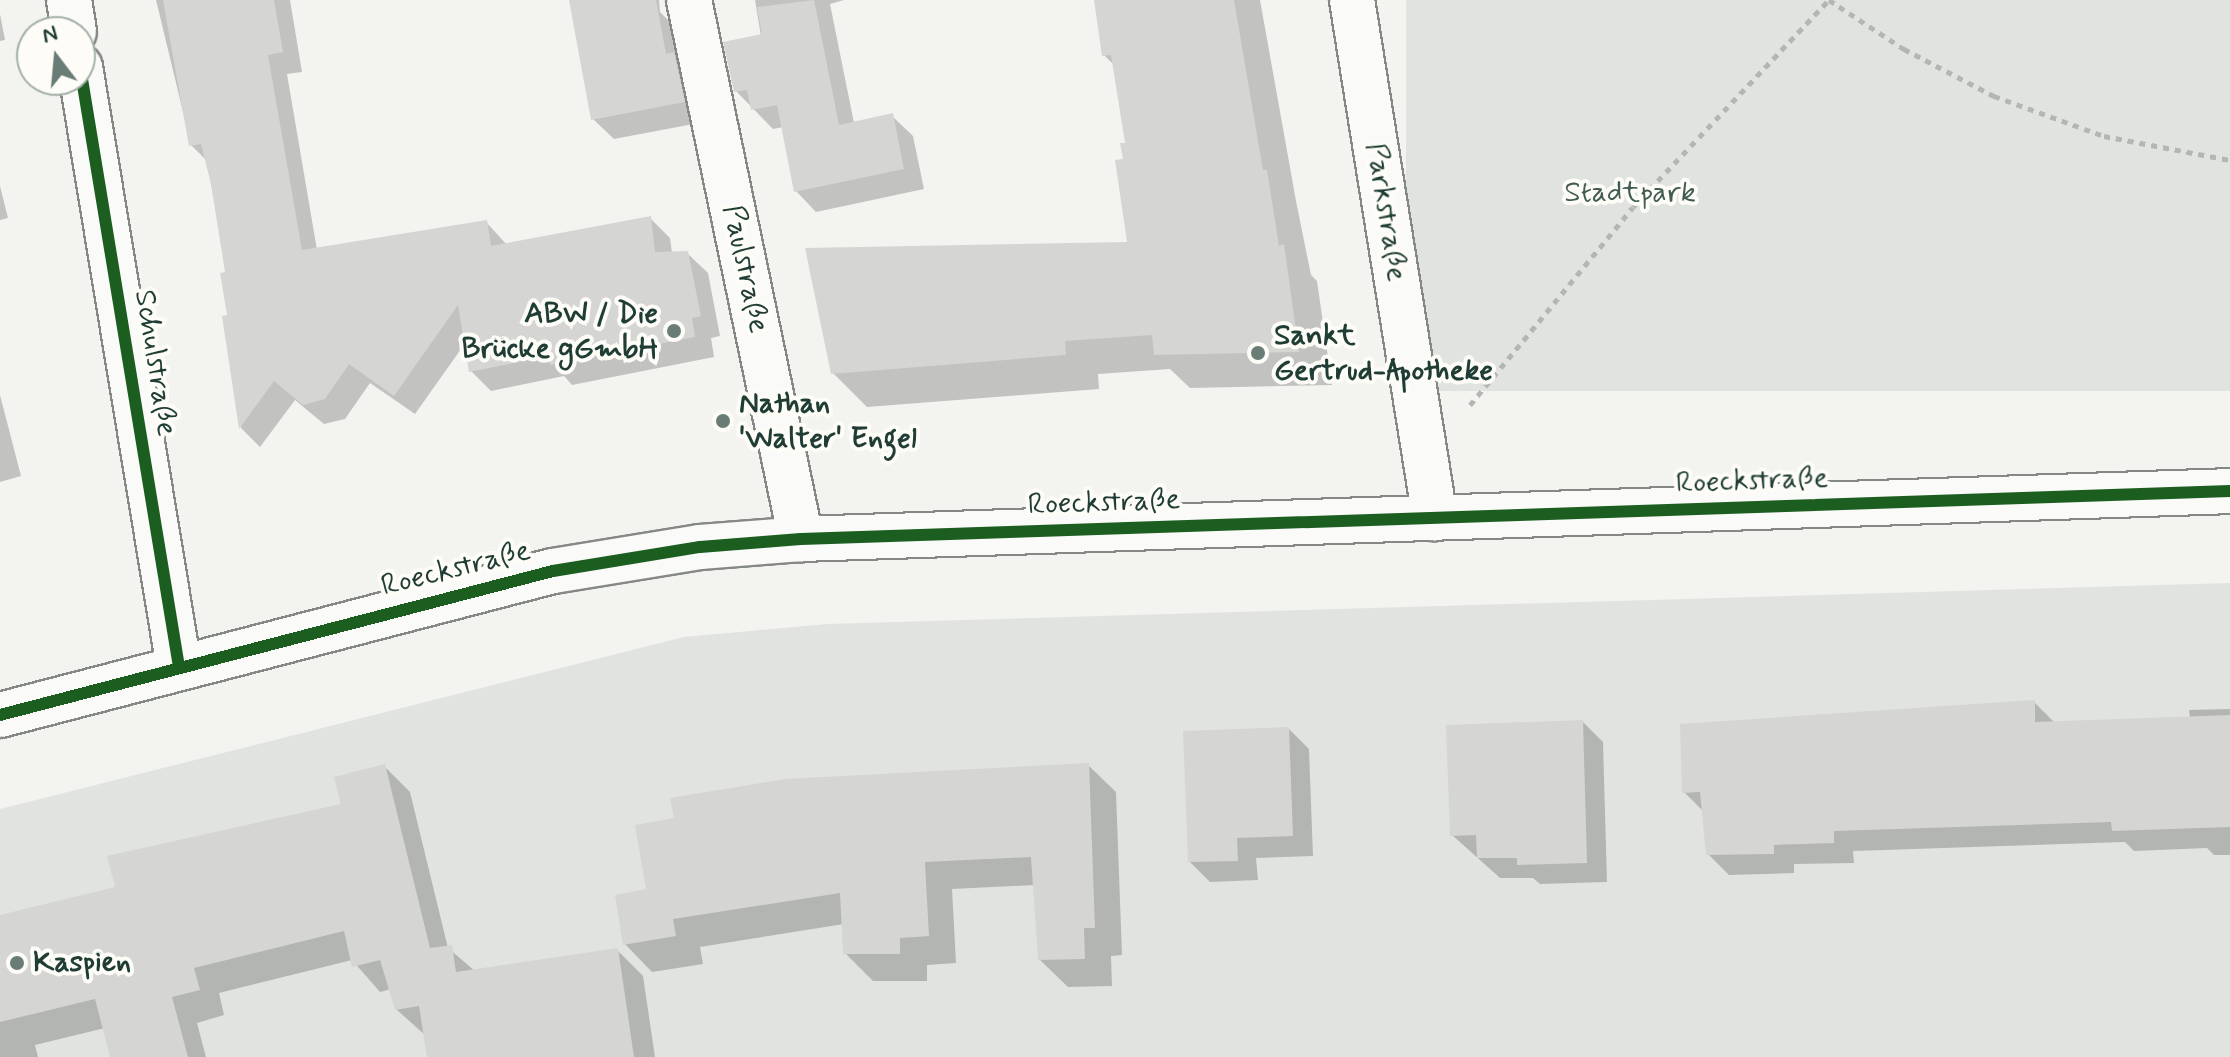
<!DOCTYPE html>
<html>
<head>
<meta charset="utf-8">
<style>
	body { margin:0 }
	#map { position:relative; width:2230px; height:1057px; overflow:hidden; background:#f3f3f0; font-family:Mynerve,sans-serif }
	div>[style] { position:absolute }
	[style*='--x'] { left:calc(var(--x)*1px); top:calc(var(--y)*1px); width:calc(var(--w)*1px); rotate:calc(var(--a)*1deg) }
	.green>* { inset:0; background:#e0e3df; transform-origin:0 0 }
	.shadow>* { inset:0; background:#0003 }
	.building>* { inset:0; background:#d5d6d3 }
	.path>* { height:5px; margin-top:-2.5px; transform-origin:0; background:repeating-linear-gradient(90deg,#b3b7b4 0 6px,transparent 0 12px) }
	.roads { filter:drop-shadow(2px 0 #848986) drop-shadow(-2px 0 #848986) drop-shadow(0 2px #848986) drop-shadow(0 -2px #848986) }
	.minor>* { height:44px; margin:-22px; padding:0 22px; transform-origin:22px; border-radius:22px; background:#fafaf8 }
	.major>* { height:44px; margin:-22px; padding:0 22px; transform-origin:22px; border-radius:22px; background:#fafaf8 }
	.cycleway>* { height:12px; margin:-6px; padding:0 6px; transform-origin:6px; border-radius:6px; background:#1b5e20 }
	.dots>* { width:22px; height:22px; translate:-50% -50%; box-sizing:border-box; border:4px solid #fdfcf7; border-radius:50% }
	span { translate:-50% -50%; white-space:nowrap; text-align:center; line-height:1.15; -webkit-text-stroke:8px #fdfcf7; paint-order:stroke }
	.park-label { font-size:30px; color:#435c53 }
	.street-label { font-size:30px; color:#1f3d34 }
	.poi-label { font-size:30px; color:#1f3d34; font-weight:700 }
	.right { translate:-100% -50%; text-align:right }
	.left { translate:0 -50%; text-align:left }
	.north { position:absolute; left:16px; top:16px; width:80px; height:80px; box-sizing:border-box; background:#fdfcf7; border:2px solid #a4b0a9; border-radius:50%; rotate:344deg; font-size:22px; font-weight:700; line-height:32px; text-align:center; color:#1f3d34 }
	.north::after { content:''; display:block; margin:auto; width:28px; height:36px; background:#697d76; clip-path:polygon(50% 0,100% 100%,50% 72%,0 100%) }
</style>
</head>
<body>
<div id="map">
	<div class="green">
		<i style="left:1406px;top:0;width:824px;height:391px"></i>
		<i style="clip-path:polygon(2230px 583px,2230px 1057px,0 1057px,0 809px,684px 637px,827px 624px)"></i>
	</div>
	<div class="shadow">
		<i style="clip-path:polygon(156px 0,290px 0,302px 72px,287px 74px,317px 250px,486px 222px,507px 245px,650px 218px,670px 238px,672px 253px,687px 253px,708px 273px,720px 336px,711px 338px,714px 357px,572px 385px,564px 376px,491px 391px,471px 371px,466px 342px,415px 414px,370px 383px,345px 419px,324px 424px,295px 400px,260px 447px,241px 428px,224px 318px,229px 317px,227px 273px,207px 161px,191px 145px)"></i>
		<i style="clip-path:polygon(571px 0,659px 0,660px 12px,677px 29px,704px 122px,614px 139px,593px 119px)"></i>
		<i style="clip-path:polygon(755px 0,844px 0,830px 4px,854px 123px,892px 116px,913px 136px,924px 189px,816px 212px,796px 191px,783px 127px,773px 129px,736px 91px,761px 36px)"></i>
		<i style="clip-path:polygon(1095px 0,1260px 0,1296px 201px,1311px 275px,1317px 281px,1332px 385px,1190px 388px,1170px 369px,1098px 374px,1099px 389px,867px 407px,833px 373px,1129px 243px,1127px 145px,1115px 66px,1104px 55px)"></i>
		<i style="clip-path:polygon(0 14px,5px 40px,0 41px)"></i>
		<i style="clip-path:polygon(0 186px,8px 218px,0 220px)"></i>
		<i style="clip-path:polygon(0 395px,21px 476px,0 482px)"></i>
		<i style="clip-path:polygon(2034px 702px,2055px 723px,2190px 718px,2189px 710px,2230px 709px,2230px 855px,2214px 855px,2207px 848px,2134px 851px,2125px 842px,1853px 851px,1854px 863px,1794px 864px,1794px 873px,1729px 875px,1708px 854px,1704px 812px,1684px 792px)"></i>
		<i style="clip-path:polygon(1583px 722px,1603px 742px,1607px 882px,1540px 884px,1533px 878px,1500px 878px,1452px 835px)"></i>
		<i style="clip-path:polygon(1289px 729px,1309px 749px,1313px 856px,1256px 858px,1258px 880px,1210px 882px,1190px 862px)"></i>
		<i style="clip-path:polygon(1088px 765px,1116px 792px,1122px 955px,1111px 956px,1112px 986px,1068px 987px,1040px 960px,1035px 885px,952px 889px,956px 963px,927px 965px,927px 981px,873px 981px,845px 953px,844px 924px,700px 947px,703px 964px,652px 972px,625px 944px,648px 891px)"></i>
		<i style="clip-path:polygon(384px 766px,410px 792px,448px 948px,475px 971px,617px 950px,643px 976px,655px 1057px,429px 1057px,425px 1035px,396px 1009px,391px 989px,380px 992px,352px 960px,219px 993px,224px 1015px,197px 1023px,206px 1057px,112px 1057px,105px 1028px,35px 1045px,38px 1057px,0 1057px,0 918px,118px 888px,343px 806px)"></i>
	</div>
	<div class="building">
		<i style="clip-path:polygon(163px 0,274px 0,283px 52px,268px 55px,302px 250px,487px 220px,491px 246px,651px 216px,655px 252px,688px 251px,701px 316px,692px 318px,695px 337px,550px 365px,548px 356px,469px 372px,458px 305px,394px 396px,349px 364px,325px 399px,303px 405px,274px 381px,239px 429px,222px 316px,227px 315px,220px 273px,225px 272px,211px 184px,201px 144px,189px 146px)"></i>
		<i style="clip-path:polygon(569px 0,656px 0,666px 54px,674px 52px,685px 102px,591px 120px)"></i>
		<i style="clip-path:polygon(814px 0,839px 125px,893px 113px,904px 169px,794px 192px,777px 105px,751px 110px,747px 90px,734px 92px,723px 42px,762px 34px,757px 7px)"></i>
		<i style="clip-path:polygon(1094px 0,1234px 0,1263px 170px,1267px 170px,1279px 246px,1284px 244px,1299px 352px,1154px 355px,1152px 335px,1065px 341px,1066px 355px,831px 374px,805px 248px,1127px 242px,1115px 160px,1123px 159px,1120px 143px,1125px 143px,1111px 55px,1102px 56px)"></i>
		<i style="clip-path:polygon(2035px 700px,2035px 722px,2230px 715px,2230px 827px,2112px 831px,2111px 822px,1834px 831px,1834px 843px,1774px 845px,1774px 854px,1706px 855px,1700px 792px,1682px 793px,1680px 724px)"></i>
		<i style="clip-path:polygon(1583px 720px,1587px 863px,1517px 865px,1517px 858px,1477px 858px,1476px 835px,1450px 836px,1446px 725px)"></i>
		<i style="clip-path:polygon(1289px 727px,1293px 836px,1237px 838px,1238px 861px,1188px 862px,1183px 731px)"></i>
		<i style="clip-path:polygon(1089px 763px,1095px 928px,1084px 928px,1085px 959px,1038px 960px,1031px 857px,925px 862px,929px 936px,900px 938px,900px 954px,843px 954px,840px 893px,673px 919px,676px 936px,623px 945px,615px 895px,646px 889px,635px 825px,674px 818px,670px 798px,785px 779px)"></i>
		<i style="clip-path:polygon(385px 764px,430px 948px,452px 945px,456px 972px,618px 948px,634px 1057px,427px 1057px,419px 1006px,395px 1010px,380px 960px,352px 967px,344px 931px,194px 968px,200px 990px,172px 997px,188px 1057px,110px 1057px,95px 999px,0 1022px,0 915px,115px 887px,107px 856px,341px 804px,334px 777px)"></i>
	</div>
	<div class="path">
		<i style="--x:1829;--y:0;--w:90;--a:33.2"></i>
		<i style="--x:1904;--y:49;--w:102;--a:27.6"></i>
		<i style="--x:1994;--y:96;--w:117;--a:20"></i>
		<i style="--x:2104;--y:136;--w:128;--a:10.8"></i>
		<i style="--x:1470;--y:405;--w:256;--a:-50.5"></i>
		<i style="--x:1633;--y:207;--w:285;--a:-46.6"></i>
	</div>
	<div class="roads">
		<div class="minor">
			<i style="--x:69;--y:0;--w:32;--a:81"></i>
			<i style="--x:689;--y:0;--w:551;--a:78.26"></i>
			<i style="--x:1352;--y:0;--w:525;--a:80.9"></i>
			<i style="--x:80;--y:67;--w:608;--a:80.63"></i>
		</div>
		<div class="major">
			<i style="--x:0;--y:715;--w:571;--a:-14.6"></i>
			<i style="--x:553;--y:571;--w:149;--a:-9.3"></i>
			<i style="--x:700;--y:547;--w:101;--a:-4.5"></i>
			<i style="--x:801;--y:539;--w:1430;--a:-1.92"></i>
		</div>
	</div>
	<div class="cycleway">
		<i style="--x:80;--y:67;--w:608;--a:80.63"></i>
		<i style="--x:0;--y:715;--w:571;--a:-14.6"></i>
		<i style="--x:553;--y:571;--w:149;--a:-9.3"></i>
		<i style="--x:700;--y:547;--w:101;--a:-4.5"></i>
		<i style="--x:801;--y:539;--w:1430;--a:-1.92"></i>
	</div>
	<div class="dots">
		<i style="left:674px;top:331px;background:#697d76"></i>
		<i style="left:1258px;top:353px;background:#697d76"></i>
		<i style="left:723px;top:421px;background:#697d76"></i>
		<i style="left:17px;top:963px;background:#697d76"></i>
	</div>
	<div class="park-label">
		<span style="left:1630px;top:193px">Stadtpark</span>
	</div>
	<div class="street-label">
		<span style="left:1386px;top:212px;rotate:81deg">Parkstraße</span>
		<span style="left:745px;top:269px;rotate:78deg">Paulstraße</span>
		<span style="left:155px;top:363px;rotate:81deg">Schulstraße</span>
		<span style="left:1752px;top:481px;rotate:-2deg">Roeckstraße</span>
		<span style="left:1104px;top:503px;rotate:-2deg">Roeckstraße</span>
		<span style="left:456px;top:569px;rotate:-14deg">Roeckstraße</span>
	</div>
	<div class="poi-label">
		<span class="right" style="left:658px;top:331px">ABW / Die<br>Brücke gGmbH</span>
		<span class="left" style="left:1274px;top:353px">Sankt<br>Gertrud-Apotheke</span>
		<span class="left" style="left:739px;top:421px">Nathan<br>'Walter' Engel</span>
		<span class="left" style="left:33px;top:963px">Kaspien</span>
	</div>
	<div class="north">N</div>
</div>
</body>
</html>
